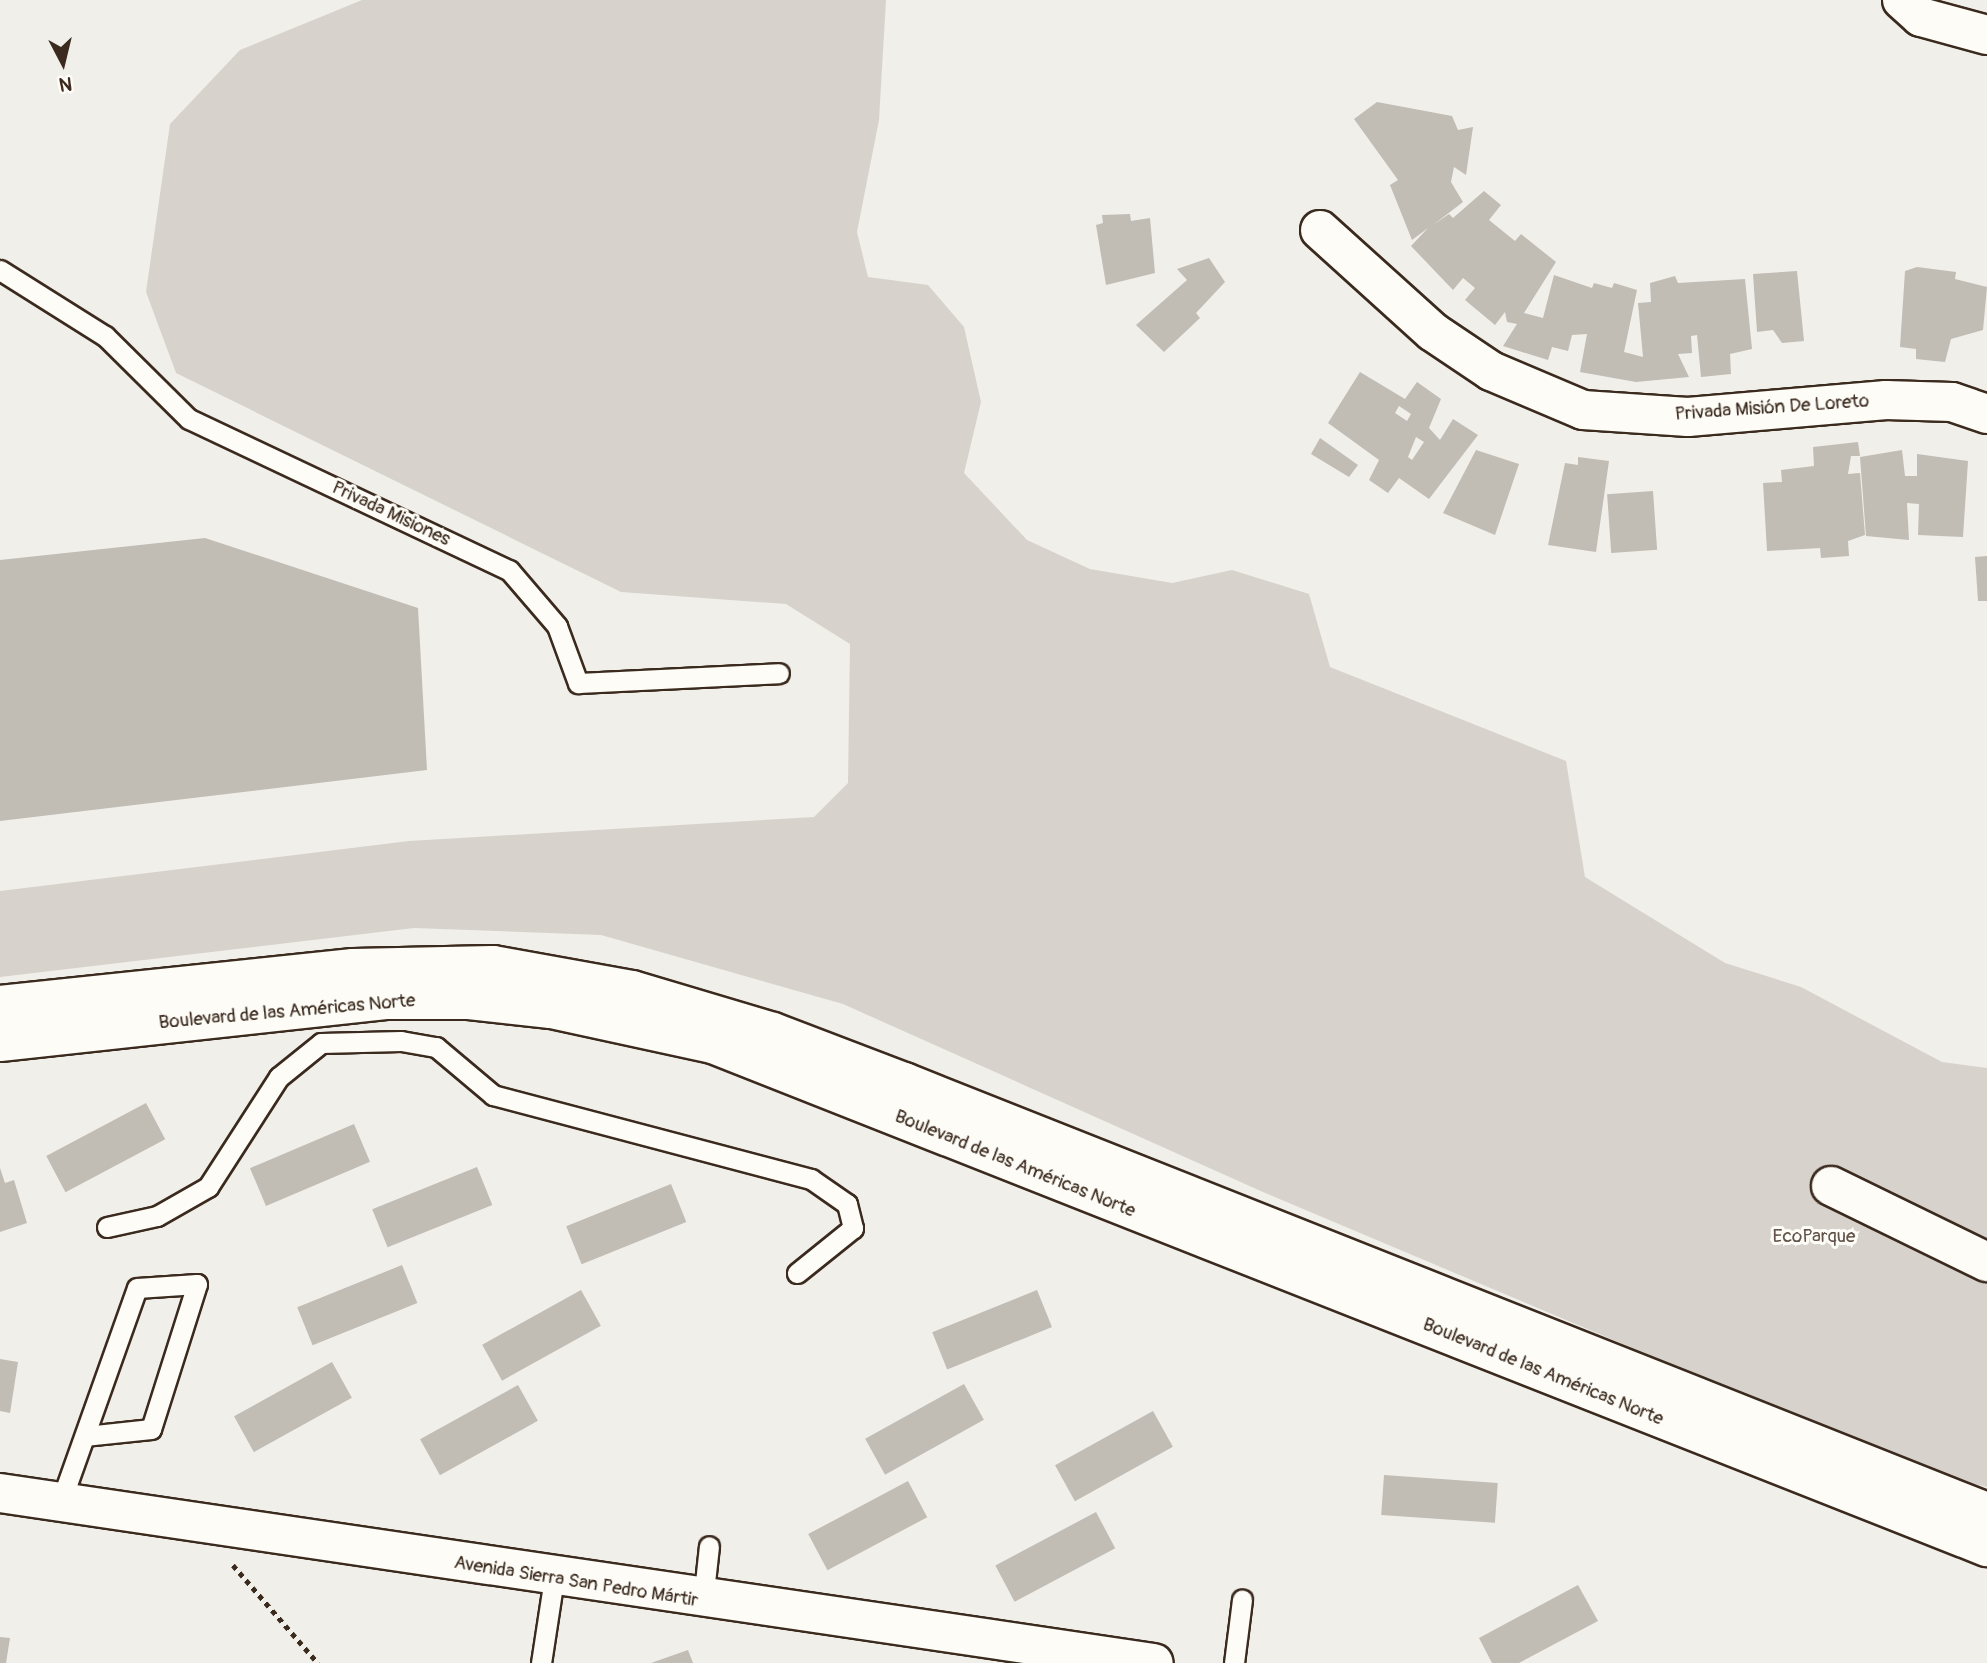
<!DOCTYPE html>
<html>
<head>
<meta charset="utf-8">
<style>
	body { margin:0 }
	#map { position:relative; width:1987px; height:1663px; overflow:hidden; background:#f1efea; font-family:Pangolin,sans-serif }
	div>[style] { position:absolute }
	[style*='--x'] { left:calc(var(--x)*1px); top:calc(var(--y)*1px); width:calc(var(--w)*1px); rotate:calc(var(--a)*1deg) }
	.green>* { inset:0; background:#d7d2cc }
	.building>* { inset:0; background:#c1bcb4; transform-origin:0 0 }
	.path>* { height:4.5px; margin-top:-2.25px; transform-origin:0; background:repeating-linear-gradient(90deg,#3b2a1e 0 5px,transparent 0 10px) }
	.roads { filter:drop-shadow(2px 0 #3b2a1e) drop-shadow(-2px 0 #3b2a1e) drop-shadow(0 2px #3b2a1e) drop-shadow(0 -2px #3b2a1e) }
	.lane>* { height:19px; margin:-9.5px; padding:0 9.5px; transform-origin:9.5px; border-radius:9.5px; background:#fdfcf7 }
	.street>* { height:38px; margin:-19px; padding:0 19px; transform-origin:19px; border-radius:19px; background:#fdfcf7 }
	.secondary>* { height:38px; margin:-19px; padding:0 19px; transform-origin:19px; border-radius:19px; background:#fdfcf7 }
	.primary>* { height:38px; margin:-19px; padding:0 19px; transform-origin:19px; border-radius:19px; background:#fdfcf7 }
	span { translate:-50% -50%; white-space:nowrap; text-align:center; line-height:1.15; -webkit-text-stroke:6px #fdfcf7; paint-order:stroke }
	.street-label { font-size:19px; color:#3b2a1e }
	.park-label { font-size:19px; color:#62544a }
	.north { position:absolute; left:28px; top:28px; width:70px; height:70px; -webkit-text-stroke:5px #fdfcf7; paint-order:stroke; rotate:173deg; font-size:19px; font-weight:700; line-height:28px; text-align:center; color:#3b2a1e }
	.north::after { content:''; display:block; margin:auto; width:24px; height:32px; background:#3b2a1e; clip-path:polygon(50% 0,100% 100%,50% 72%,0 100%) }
</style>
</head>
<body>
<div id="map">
	<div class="green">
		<i style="clip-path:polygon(362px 0,886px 0,879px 120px,857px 232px,868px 277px,928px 285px,964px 327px,981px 402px,964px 473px,1027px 540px,1090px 569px,1172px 583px,1232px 570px,1309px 594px,1330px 667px,1566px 761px,1585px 877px,1725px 963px,1801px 987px,1942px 1062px,1987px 1068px,1987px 1487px,1924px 1471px,1263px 1192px,843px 1004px,601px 935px,414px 928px,0 977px,0 891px,409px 841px,814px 817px,848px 783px,850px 644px,786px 604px,621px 592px,176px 373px,146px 292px,170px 124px,240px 50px)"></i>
	</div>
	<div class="building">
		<i style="clip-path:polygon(1377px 102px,1452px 116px,1458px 130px,1473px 127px,1466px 175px,1454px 167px,1451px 182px,1463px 202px,1433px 225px,1449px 214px,1453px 218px,1484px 191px,1501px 205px,1489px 220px,1515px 241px,1521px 234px,1556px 262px,1524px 313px,1543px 318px,1554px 275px,1592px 288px,1594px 283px,1612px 288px,1614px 283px,1637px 290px,1624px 352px,1643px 357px,1638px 303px,1651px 302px,1650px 283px,1675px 276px,1678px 283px,1745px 279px,1752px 349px,1730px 354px,1731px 374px,1701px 377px,1697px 335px,1691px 336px,1692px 353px,1678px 354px,1689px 377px,1636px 382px,1580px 372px,1587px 334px,1572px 335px,1568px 351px,1552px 347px,1548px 360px,1503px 346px,1517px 324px,1507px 322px,1505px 312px,1495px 325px,1465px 300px,1475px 288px,1463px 278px,1453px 290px,1411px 246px,1428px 228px,1412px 240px,1390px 185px,1398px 180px,1354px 119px)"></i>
		<i style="clip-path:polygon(1130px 214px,1131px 221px,1150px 218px,1155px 273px,1106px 285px,1096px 225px,1103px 223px,1102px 215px)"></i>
		<i style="clip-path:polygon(1209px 258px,1225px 282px,1196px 313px,1200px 318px,1164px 352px,1136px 325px,1187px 280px,1177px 269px)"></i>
		<i style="clip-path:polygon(1917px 267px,1956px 272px,1955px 279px,1987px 287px,1983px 330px,1951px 339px,1945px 362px,1916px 359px,1916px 349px,1900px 347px,1905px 271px)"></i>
		<i style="clip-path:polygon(1797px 271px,1804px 341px,1782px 343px,1773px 330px,1757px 332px,1753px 274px)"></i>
		<i style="clip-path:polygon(evenodd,1360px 372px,1405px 399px,1417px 382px,1441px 399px,1429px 428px,1440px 440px,1453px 419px,1478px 435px,1429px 499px,1399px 478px,1388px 493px,1369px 480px,1379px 460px,1328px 423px,1360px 372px,1399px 406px,1411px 414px,1407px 421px,1395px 413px,1399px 406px,1360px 372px,1416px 437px,1424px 442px,1412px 460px,1408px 457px,1416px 437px)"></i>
		<i style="clip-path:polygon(1320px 438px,1358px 465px,1349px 477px,1311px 454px)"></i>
		<i style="clip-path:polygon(1858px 442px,1860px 456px,1851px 456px,1848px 474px,1860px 473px,1865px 535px,1848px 541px,1849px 556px,1821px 558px,1820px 548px,1767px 551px,1763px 483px,1782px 482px,1781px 470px,1814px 466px,1813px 447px)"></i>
		<i style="clip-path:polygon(1476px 450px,1519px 464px,1495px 535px,1443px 513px)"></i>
		<i style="clip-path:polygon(1902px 450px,1905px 476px,1917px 476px,1917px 454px,1968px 461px,1963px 537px,1918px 535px,1919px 504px,1907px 503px,1909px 540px,1866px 536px,1860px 457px)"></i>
		<i style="clip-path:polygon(1578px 457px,1609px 461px,1596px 552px,1548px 545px,1565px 463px,1578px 465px)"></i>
		<i style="left:1653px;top:491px;width:59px;height:46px;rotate:86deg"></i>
		<i style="clip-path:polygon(205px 538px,418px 608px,427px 770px,0 821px,0 560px)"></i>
		<i style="clip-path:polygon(1987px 556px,1987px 601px,1978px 601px,1975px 557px)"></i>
		<i style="left:146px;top:1103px;width:41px;height:113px;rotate:62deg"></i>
		<i style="left:354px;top:1124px;width:41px;height:113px;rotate:67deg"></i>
		<i style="left:477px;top:1167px;width:41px;height:113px;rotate:68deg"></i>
		<i style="clip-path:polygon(0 1168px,5px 1183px,14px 1180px,27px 1223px,0 1232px)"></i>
		<i style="left:671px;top:1184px;width:41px;height:113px;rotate:68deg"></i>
		<i style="left:402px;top:1265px;width:41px;height:113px;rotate:68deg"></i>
		<i style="left:581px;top:1290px;width:41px;height:113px;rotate:61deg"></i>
		<i style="left:1037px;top:1290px;width:40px;height:113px;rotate:68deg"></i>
		<i style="clip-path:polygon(0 1359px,18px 1362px,10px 1413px,0 1411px)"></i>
		<i style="left:332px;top:1362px;width:41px;height:112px;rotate:61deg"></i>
		<i style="left:964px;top:1384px;width:41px;height:113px;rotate:61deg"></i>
		<i style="left:518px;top:1385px;width:41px;height:112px;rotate:61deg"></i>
		<i style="left:1153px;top:1411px;width:41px;height:112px;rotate:61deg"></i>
		<i style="left:1384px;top:1475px;width:114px;height:40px;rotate:4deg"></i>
		<i style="left:908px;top:1481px;width:41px;height:113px;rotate:62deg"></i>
		<i style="left:1096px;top:1512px;width:41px;height:114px;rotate:62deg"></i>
		<i style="clip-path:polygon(1578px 1585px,1598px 1621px,1519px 1663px,1492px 1663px,1479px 1638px)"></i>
		<i style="clip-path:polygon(0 1637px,10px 1638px,6px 1663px,0 1663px)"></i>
		<i style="clip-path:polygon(688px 1650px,693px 1663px,651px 1663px)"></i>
	</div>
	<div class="path">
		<i style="--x:233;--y:1565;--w:130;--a:49.1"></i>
	</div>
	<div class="roads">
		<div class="lane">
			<i style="--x:0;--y:270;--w:124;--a:32.2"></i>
			<i style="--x:105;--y:336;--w:118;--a:44.7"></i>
			<i style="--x:189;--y:419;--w:354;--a:25.3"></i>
			<i style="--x:509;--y:570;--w:74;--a:49.4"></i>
			<i style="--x:557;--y:626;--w:61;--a:69.8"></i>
			<i style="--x:578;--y:683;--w:201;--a:-2.8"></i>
			<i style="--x:107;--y:1227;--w:51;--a:-12.4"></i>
			<i style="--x:157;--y:1216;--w:59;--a:-29.6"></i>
			<i style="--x:208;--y:1187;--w:131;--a:-57.2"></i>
			<i style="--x:279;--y:1077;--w:54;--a:-39"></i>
			<i style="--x:321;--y:1043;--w:80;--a:-1.4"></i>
			<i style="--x:401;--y:1041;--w:36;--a:10"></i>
			<i style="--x:436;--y:1047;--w:75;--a:40.1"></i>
			<i style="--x:493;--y:1095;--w:329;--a:14.8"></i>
			<i style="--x:811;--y:1179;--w:44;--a:34.8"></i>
			<i style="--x:847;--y:1204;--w:25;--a:76"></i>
			<i style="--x:853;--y:1228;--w:72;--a:141.2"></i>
			<i style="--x:60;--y:1504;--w:229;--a:-70.4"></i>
			<i style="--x:137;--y:1288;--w:60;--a:-3.8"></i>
			<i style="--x:197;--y:1284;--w:152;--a:107.6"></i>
			<i style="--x:151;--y:1429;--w:65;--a:173.9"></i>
			<i style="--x:703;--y:1601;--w:55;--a:-83.8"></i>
			<i style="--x:541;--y:1663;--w:86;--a:-81.3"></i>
			<i style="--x:1234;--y:1663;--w:64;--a:-82.8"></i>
		</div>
		<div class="street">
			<i style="--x:1320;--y:230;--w:152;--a:42.1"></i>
			<i style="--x:1433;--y:332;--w:70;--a:33.9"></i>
			<i style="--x:1491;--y:371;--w:100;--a:23"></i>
			<i style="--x:1583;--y:410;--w:105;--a:3.8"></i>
			<i style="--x:1688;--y:417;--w:199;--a:-4.9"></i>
			<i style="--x:1886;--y:400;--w:66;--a:1.7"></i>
			<i style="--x:1952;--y:402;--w:37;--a:19"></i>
			<i style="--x:1831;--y:1186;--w:174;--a:26"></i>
			<i style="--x:0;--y:1493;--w:1166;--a:8.38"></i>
		</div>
		<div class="secondary">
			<i style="--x:1902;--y:0;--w:25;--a:42"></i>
			<i style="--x:1921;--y:17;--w:68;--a:15.3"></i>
		</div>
		<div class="primary">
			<i style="--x:0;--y:1005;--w:355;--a:-6"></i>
			<i style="--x:353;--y:968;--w:140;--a:-1.2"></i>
			<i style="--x:493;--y:965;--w:141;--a:10.2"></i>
			<i style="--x:632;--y:990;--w:147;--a:16.6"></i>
			<i style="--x:773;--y:1032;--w:140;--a:20.9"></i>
			<i style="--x:904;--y:1082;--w:1165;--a:21.66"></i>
			<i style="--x:0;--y:1042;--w:390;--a:-6.2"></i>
			<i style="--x:388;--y:1000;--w:81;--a:0"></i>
			<i style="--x:469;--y:1000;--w:82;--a:6.3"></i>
			<i style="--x:551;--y:1009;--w:166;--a:12.2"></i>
			<i style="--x:713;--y:1044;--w:1370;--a:21.55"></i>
		</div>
	</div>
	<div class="street-label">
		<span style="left:1772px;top:408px;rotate:-4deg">Privada Misión De Loreto</span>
		<span style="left:391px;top:514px;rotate:25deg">Privada Misiones</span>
		<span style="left:287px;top:1012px;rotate:-5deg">Boulevard de las Américas Norte</span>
		<span style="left:1015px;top:1164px;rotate:22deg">Boulevard de las Américas Norte</span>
		<span style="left:1543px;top:1372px;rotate:22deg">Boulevard de las Américas Norte</span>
		<span style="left:576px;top:1582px;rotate:9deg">Avenida Sierra San Pedro Mártir</span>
	</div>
	<div class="park-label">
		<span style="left:1814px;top:1237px">EcoParque</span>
	</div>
	<div class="north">N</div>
</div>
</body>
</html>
